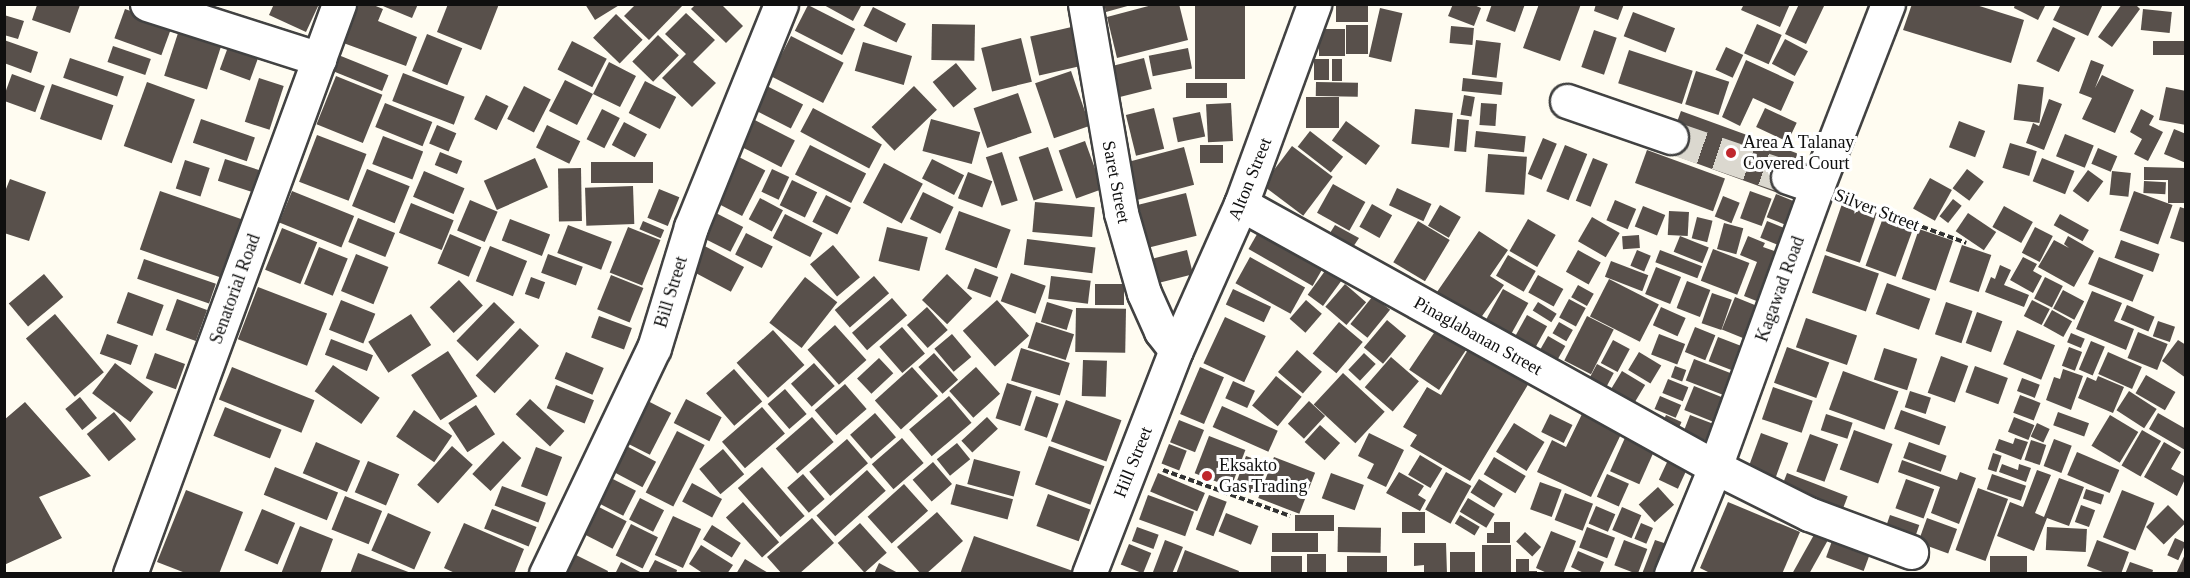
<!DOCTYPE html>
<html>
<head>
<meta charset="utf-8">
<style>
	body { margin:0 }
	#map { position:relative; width:2190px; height:578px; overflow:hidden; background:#fffcf1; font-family:"Times New Roman",serif }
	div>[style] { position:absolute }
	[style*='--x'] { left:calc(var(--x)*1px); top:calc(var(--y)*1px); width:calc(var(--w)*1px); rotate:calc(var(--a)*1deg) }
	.building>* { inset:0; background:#58504b; transform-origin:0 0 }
	.minor-tunnel>* { height:33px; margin-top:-16.5px; transform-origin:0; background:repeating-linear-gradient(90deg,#dbd8cf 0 33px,transparent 0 49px) }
	.path>* { height:4px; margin-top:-2px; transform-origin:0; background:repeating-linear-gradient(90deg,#313131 0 6px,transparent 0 9px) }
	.roads { filter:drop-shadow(2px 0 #424242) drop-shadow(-2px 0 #424242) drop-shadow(0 2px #424242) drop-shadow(0 -2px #424242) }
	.minor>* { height:33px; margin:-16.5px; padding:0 16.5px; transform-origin:16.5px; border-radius:16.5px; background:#fff }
	.dots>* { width:16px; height:16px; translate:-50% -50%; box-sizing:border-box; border:3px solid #fff; border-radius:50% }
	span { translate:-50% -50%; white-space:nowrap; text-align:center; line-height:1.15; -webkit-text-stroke:6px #fff; paint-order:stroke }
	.poi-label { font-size:18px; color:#0f0f0f }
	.left { translate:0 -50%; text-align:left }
	.street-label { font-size:18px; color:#0f0f0f }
	.frame { position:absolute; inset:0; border:6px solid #0f0f0f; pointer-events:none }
</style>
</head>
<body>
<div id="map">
	<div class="building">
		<i style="clip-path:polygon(274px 4px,319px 4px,306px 32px,269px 15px)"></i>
		<i style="clip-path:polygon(353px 4px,371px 4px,383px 9px,378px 21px,417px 37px,406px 66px,338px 41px)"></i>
		<i style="clip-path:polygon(378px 4px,418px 4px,412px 18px)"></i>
		<i style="clip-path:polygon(448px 4px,499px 4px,481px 50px,437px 32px)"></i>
		<i style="clip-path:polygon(585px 4px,621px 4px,595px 20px)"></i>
		<i style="clip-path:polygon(636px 4px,684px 4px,649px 40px,624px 16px)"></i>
		<i style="clip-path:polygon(696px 4px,721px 4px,743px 26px,726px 43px,691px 9px)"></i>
		<i style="clip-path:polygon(822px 4px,862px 4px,853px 21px)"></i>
		<i style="clip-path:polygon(1104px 4px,1131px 4px,1131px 5px,1106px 12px)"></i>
		<i style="clip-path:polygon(1156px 4px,1179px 4px,1188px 40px,1117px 58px,1107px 17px)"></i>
		<i style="left:1195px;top:4px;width:50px;height:75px"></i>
		<i style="left:1336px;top:4px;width:32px;height:18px"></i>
		<i style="clip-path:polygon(1453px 4px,1472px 4px,1481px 8px,1474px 26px,1448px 16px)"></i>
		<i style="clip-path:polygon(1492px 4px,1525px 4px,1515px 32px,1486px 21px)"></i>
		<i style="clip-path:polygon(1539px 4px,1581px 4px,1560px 61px,1523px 48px)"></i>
		<i style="clip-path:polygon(1596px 4px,1624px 4px,1618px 20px,1594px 11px)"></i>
		<i style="clip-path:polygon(1744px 4px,1790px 4px,1780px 27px,1741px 10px)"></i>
		<i style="clip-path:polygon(1799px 4px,1825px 4px,1806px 44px,1785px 34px)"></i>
		<i style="clip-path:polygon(1912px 4px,1973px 4px,2024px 20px,2011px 63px,1903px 30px)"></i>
		<i style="clip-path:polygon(2015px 4px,2046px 4px,2038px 20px,2014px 8px)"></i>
		<i style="clip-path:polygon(2061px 4px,2103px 4px,2088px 36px,2053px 20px)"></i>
		<i style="clip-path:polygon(2122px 4px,2135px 4px,2140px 9px,2112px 47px,2098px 37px)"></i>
		<i style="clip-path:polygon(37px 5px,80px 5px,70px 33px,32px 20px)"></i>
		<i style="left:808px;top:5px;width:53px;height:29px;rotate:27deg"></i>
		<i style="left:873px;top:7px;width:37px;height:21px;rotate:27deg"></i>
		<i style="left:1380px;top:8px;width:23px;height:50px;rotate:13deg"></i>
		<i style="left:125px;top:9px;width:50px;height:31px;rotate:20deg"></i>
		<i style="left:2143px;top:9px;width:29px;height:21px;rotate:6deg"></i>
		<i style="left:1633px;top:12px;width:45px;height:26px;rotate:21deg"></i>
		<i style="clip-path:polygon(686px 13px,715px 40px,693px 62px,716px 83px,692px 107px,662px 78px,686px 54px,665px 34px)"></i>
		<i style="left:616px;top:14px;width:37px;height:33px;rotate:44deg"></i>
		<i style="clip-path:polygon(4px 15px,24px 21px,18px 39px,4px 35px)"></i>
		<i style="left:932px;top:24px;width:43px;height:36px;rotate:1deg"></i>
		<i style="left:1757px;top:24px;width:27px;height:32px;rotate:24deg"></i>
		<i style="left:1346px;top:25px;width:22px;height:29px"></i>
		<i style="left:1076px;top:26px;width:40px;height:47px;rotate:77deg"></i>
		<i style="left:1451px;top:26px;width:23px;height:17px;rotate:5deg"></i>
		<i style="left:2053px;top:27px;width:25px;height:38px;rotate:26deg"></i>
		<i style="left:1319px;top:29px;width:26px;height:27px"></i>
		<i style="left:179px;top:30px;width:45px;height:48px;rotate:18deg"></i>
		<i style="left:1594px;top:30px;width:24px;height:39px;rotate:19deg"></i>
		<i style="left:427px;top:34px;width:38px;height:40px;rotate:22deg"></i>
		<i style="left:658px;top:35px;width:29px;height:37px;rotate:44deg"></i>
		<i style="left:791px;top:36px;width:59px;height:45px;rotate:27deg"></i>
		<i style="left:1021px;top:38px;width:45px;height:41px;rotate:76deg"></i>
		<i style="left:1785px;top:39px;width:26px;height:28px;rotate:28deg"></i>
		<i style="clip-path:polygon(4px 40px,38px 52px,31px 73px,4px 63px)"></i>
		<i style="left:1476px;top:40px;width:25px;height:35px;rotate:7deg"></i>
		<i style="left:572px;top:41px;width:39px;height:32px;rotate:27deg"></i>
		<i style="left:2153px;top:41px;width:32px;height:14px"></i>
		<i style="left:863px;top:42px;width:51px;height:30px;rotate:16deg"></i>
		<i style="left:113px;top:46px;width:40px;height:17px;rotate:19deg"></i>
		<i style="left:228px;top:47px;width:32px;height:24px;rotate:20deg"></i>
		<i style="left:1726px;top:47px;width:19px;height:25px;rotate:25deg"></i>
		<i style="left:1188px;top:48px;width:21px;height:40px;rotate:79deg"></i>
		<i style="left:1629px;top:50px;width:67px;height:35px;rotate:18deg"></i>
		<i style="left:331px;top:52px;width:62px;height:17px;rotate:22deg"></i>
		<i style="left:70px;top:58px;width:57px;height:21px;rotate:19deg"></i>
		<i style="left:1144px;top:58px;width:32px;height:37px;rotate:76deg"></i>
		<i style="left:1314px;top:59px;width:15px;height:21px"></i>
		<i style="left:1332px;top:59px;width:10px;height:22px"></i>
		<i style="clip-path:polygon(1746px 60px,1794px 82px,1781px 111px,1753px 98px,1740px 126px,1722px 117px)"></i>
		<i style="clip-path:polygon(2091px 60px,2104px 65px,2095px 88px,2102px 75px,2134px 90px,2115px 133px,2082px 119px,2092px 98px,2079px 93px)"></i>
		<i style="clip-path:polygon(609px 62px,636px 76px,620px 107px,593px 94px,577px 125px,549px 111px,565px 80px,593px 94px)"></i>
		<i style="left:956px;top:63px;width:33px;height:30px;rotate:51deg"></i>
		<i style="left:1071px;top:71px;width:58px;height:38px;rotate:71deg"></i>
		<i style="left:1696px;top:71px;width:35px;height:35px;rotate:18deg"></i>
		<i style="left:403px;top:73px;width:66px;height:30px;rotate:21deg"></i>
		<i style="left:12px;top:74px;width:35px;height:28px;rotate:20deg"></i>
		<i style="left:336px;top:76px;width:50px;height:52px;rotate:22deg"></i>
		<i style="left:259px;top:78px;width:26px;height:46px;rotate:18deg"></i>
		<i style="left:1463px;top:78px;width:40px;height:13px;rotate:6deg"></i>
		<i style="left:645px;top:81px;width:35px;height:36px;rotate:27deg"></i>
		<i style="left:147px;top:82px;width:51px;height:68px;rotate:20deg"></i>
		<i style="left:1316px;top:82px;width:42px;height:14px;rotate:1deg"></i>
		<i style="left:1227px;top:83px;width:15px;height:41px;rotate:90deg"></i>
		<i style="left:52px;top:84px;width:65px;height:37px;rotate:19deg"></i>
		<i style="left:763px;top:84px;width:45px;height:27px;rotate:27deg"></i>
		<i style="left:2018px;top:84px;width:26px;height:36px;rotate:7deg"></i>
		<i style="left:524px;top:86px;width:30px;height:37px;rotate:27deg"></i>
		<i style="left:914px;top:86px;width:33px;height:59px;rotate:46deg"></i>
		<i style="clip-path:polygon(2166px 87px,2186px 91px,2186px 125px,2159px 120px)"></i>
		<i style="left:1018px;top:93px;width:42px;height:47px;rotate:71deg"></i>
		<i style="left:486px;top:95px;width:25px;height:27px;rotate:26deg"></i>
		<i style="left:1464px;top:95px;width:11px;height:20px;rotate:10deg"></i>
		<i style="left:1306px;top:97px;width:33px;height:31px"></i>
		<i style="clip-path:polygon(2049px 99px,2062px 104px,2044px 150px,2026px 143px,2033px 123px,2039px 126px)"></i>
		<i style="left:385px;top:103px;width:51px;height:26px;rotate:22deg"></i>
		<i style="left:1231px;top:103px;width:38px;height:25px;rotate:87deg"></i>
		<i style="left:1481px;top:103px;width:16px;height:22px;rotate:4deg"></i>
		<i style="left:813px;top:108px;width:78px;height:27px;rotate:28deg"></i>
		<i style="left:1154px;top:108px;width:42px;height:29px;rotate:76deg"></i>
		<i style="left:1765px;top:108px;width:35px;height:21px;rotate:25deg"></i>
		<i style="left:602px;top:109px;width:20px;height:34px;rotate:27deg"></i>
		<i style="left:1415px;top:109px;width:38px;height:35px;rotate:6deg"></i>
		<i style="clip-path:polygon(2141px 109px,2154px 116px,2149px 125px,2163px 132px,2148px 161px,2134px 154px,2142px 139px,2130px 132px)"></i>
		<i style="left:1681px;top:111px;width:124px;height:44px;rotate:20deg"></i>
		<i style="left:1200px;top:112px;width:25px;height:28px;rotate:78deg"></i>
		<i style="left:745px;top:115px;width:56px;height:30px;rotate:27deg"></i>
		<i style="left:201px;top:119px;width:57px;height:25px;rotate:19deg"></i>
		<i style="left:931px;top:119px;width:51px;height:33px;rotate:15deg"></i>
		<i style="left:1457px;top:119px;width:12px;height:32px;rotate:5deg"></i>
		<i style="left:1346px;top:121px;width:42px;height:24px;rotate:36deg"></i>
		<i style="left:1959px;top:121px;width:28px;height:28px;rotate:21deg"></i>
		<i style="left:624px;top:122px;width:26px;height:26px;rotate:28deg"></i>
		<i style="left:437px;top:125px;width:21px;height:20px;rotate:23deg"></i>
		<i style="left:547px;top:125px;width:37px;height:25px;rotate:26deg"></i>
		<i style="clip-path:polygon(2174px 129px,2186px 134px,2186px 163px,2164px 154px)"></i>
		<i style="left:1310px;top:131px;width:42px;height:20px;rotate:38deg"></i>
		<i style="left:1476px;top:131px;width:50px;height:16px;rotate:6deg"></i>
		<i style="left:2065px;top:134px;width:31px;height:24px;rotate:22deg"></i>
		<i style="left:317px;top:135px;width:53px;height:50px;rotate:21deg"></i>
		<i style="left:383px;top:136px;width:43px;height:30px;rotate:21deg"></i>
		<i style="left:1543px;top:138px;width:15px;height:39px;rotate:23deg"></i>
		<i style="left:1085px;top:141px;width:51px;height:28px;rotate:70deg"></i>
		<i style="left:2010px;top:143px;width:28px;height:26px;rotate:17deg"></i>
		<i style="left:810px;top:145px;width:63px;height:33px;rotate:27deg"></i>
		<i style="left:1200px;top:145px;width:23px;height:18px"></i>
		<i style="left:1565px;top:145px;width:24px;height:50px;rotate:22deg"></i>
		<i style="left:1292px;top:146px;width:51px;height:49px;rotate:37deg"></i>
		<i style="left:1048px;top:147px;width:46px;height:31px;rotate:71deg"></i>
		<i style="left:1184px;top:147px;width:39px;height:58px;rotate:75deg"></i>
		<i style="left:2098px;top:148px;width:21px;height:17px;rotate:23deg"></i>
		<i style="left:1647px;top:150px;width:83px;height:35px;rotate:20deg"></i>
		<i style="left:440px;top:152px;width:24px;height:14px;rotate:22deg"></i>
		<i style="left:1002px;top:152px;width:51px;height:17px;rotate:72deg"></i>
		<i style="left:1488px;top:154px;width:39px;height:38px;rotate:4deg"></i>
		<i style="left:735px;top:155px;width:34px;height:51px;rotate:27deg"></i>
		<i style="left:535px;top:158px;width:32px;height:56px;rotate:66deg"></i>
		<i style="left:1593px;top:158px;width:16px;height:46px;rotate:22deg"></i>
		<i style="left:2042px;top:158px;width:35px;height:25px;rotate:22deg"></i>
		<i style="left:225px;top:159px;width:40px;height:23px;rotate:18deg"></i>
		<i style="left:932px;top:159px;width:36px;height:22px;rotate:27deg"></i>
		<i style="left:185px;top:160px;width:26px;height:30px;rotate:18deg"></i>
		<i style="left:653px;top:162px;width:21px;height:62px;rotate:90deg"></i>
		<i style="left:884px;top:163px;width:44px;height:45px;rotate:28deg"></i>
		<i style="clip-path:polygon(2144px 167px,2186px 168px,2186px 203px,2168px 203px,2168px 180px,2144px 180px)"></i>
		<i style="left:581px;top:168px;width:53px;height:23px;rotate:89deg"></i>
		<i style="left:367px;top:169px;width:46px;height:40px;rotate:22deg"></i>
		<i style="left:772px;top:169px;width:19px;height:25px;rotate:25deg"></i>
		<i style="left:1967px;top:169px;width:21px;height:24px;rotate:37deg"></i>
		<i style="left:2088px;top:170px;width:19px;height:26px;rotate:36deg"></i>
		<i style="left:424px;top:171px;width:44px;height:28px;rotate:23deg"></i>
		<i style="left:2112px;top:171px;width:19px;height:24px;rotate:6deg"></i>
		<i style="left:968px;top:172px;width:26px;height:28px;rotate:21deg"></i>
		<i style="left:1930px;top:178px;width:25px;height:35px;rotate:29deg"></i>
		<i style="clip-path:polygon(10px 179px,46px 192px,29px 241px,4px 233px,4px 194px)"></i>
		<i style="left:792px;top:180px;width:28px;height:28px;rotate:26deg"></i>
		<i style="left:2144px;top:181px;width:22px;height:12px;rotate:3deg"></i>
		<i style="left:1333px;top:184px;width:37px;height:33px;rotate:29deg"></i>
		<i style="left:633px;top:186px;width:38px;height:48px;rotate:88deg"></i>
		<i style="left:1397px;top:188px;width:38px;height:19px;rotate:25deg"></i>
		<i style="left:659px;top:189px;width:22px;height:31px;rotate:22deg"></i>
		<i style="left:160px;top:191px;width:88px;height:62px;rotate:19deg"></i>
		<i style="left:292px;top:191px;width:67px;height:34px;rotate:22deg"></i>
		<i style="left:1750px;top:191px;width:23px;height:29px;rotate:20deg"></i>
		<i style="left:2134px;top:191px;width:41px;height:42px;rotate:20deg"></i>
		<i style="left:923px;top:192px;width:34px;height:30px;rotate:26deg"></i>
		<i style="left:1186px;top:193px;width:44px;height:49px;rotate:76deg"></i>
		<i style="left:1776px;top:194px;width:24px;height:25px;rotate:22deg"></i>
		<i style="left:826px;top:195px;width:28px;height:30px;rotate:27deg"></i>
		<i style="left:1723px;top:196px;width:18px;height:22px;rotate:22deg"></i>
		<i style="left:760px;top:198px;width:26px;height:24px;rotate:28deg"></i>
		<i style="left:1953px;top:199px;width:11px;height:22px;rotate:38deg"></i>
		<i style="left:470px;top:200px;width:30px;height:33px;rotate:23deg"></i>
		<i style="left:1615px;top:200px;width:23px;height:22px;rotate:23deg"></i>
		<i style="left:1843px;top:201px;width:36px;height:53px;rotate:19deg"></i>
		<i style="left:1035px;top:202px;width:60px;height:30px;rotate:5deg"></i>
		<i style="left:411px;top:203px;width:46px;height:32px;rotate:22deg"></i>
		<i style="left:1372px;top:204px;width:23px;height:26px;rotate:29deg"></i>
		<i style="left:1440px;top:205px;width:24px;height:24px;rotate:30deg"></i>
		<i style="left:1643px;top:206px;width:24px;height:22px;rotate:22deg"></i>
		<i style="left:2004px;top:206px;width:33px;height:24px;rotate:29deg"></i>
		<i style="clip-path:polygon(2180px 207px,2186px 209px,2186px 243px,2170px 238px)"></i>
		<i style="left:712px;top:211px;width:35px;height:28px;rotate:27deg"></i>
		<i style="left:959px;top:211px;width:55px;height:41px;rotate:20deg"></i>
		<i style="left:1669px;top:211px;width:20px;height:24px;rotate:3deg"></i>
		<i style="left:1968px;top:213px;width:34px;height:22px;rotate:34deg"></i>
		<i style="left:785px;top:214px;width:42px;height:27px;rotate:27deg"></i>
		<i style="left:2060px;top:214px;width:33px;height:13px;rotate:29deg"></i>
		<i style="left:1884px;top:215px;width:32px;height:54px;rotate:20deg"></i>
		<i style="left:1592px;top:217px;width:32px;height:28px;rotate:30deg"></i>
		<i style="left:1697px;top:217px;width:16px;height:22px;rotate:14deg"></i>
		<i style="left:358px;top:218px;width:40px;height:26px;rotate:22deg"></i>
		<i style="left:510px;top:219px;width:43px;height:23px;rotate:21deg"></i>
		<i style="left:1528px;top:219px;width:32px;height:37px;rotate:30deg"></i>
		<i style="left:643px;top:221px;width:23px;height:9px;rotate:23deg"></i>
		<i style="left:1418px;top:221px;width:37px;height:48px;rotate:31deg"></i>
		<i style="left:1767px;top:221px;width:24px;height:18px;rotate:22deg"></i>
		<i style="left:1724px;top:223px;width:20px;height:27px;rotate:15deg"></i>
		<i style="left:568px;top:225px;width:47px;height:30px;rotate:21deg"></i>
		<i style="clip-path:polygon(1335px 225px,1359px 238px,1353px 247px,1330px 233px)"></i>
		<i style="left:628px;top:227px;width:35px;height:49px;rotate:22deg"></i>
		<i style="left:887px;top:227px;width:42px;height:35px;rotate:14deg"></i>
		<i style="left:2035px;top:227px;width:20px;height:29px;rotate:27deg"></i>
		<i style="left:282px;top:228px;width:38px;height:45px;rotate:22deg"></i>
		<i style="left:1260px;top:229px;width:74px;height:23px;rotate:30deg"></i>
		<i style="left:1919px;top:229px;width:36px;height:53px;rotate:19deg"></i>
		<i style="clip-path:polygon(1479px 231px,1508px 250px,1490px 276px,1504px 285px,1480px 319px,1437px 292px)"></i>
		<i style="left:746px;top:233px;width:30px;height:24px;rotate:27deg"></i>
		<i style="left:450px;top:234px;width:34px;height:32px;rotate:23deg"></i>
		<i style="left:1639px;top:235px;width:13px;height:17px;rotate:86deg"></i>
		<i style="left:1680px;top:236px;width:31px;height:17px;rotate:22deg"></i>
		<i style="clip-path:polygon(1748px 236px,1765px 243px,1763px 247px,1783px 254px,1764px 304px,1744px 296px,1757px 262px,1740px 255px)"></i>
		<i style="clip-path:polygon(2068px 236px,2094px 251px,2074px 287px,2038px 267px,2054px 240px,2069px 248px,2064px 244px)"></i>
		<i style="left:1027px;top:239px;width:69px;height:26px;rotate:7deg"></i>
		<i style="left:2121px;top:240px;width:41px;height:19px;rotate:20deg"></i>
		<i style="left:699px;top:243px;width:51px;height:28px;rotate:28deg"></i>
		<i style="left:833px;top:245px;width:42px;height:30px;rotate:50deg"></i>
		<i style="left:1962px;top:245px;width:31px;height:39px;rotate:19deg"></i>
		<i style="left:490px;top:246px;width:40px;height:38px;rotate:22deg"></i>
		<i style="left:319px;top:247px;width:31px;height:40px;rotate:22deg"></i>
		<i style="left:1713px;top:249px;width:39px;height:34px;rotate:21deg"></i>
		<i style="left:1187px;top:250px;width:25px;height:39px;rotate:76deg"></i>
		<i style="left:1578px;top:250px;width:26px;height:25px;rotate:29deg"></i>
		<i style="left:1637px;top:250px;width:15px;height:17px;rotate:23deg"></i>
		<i style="left:1660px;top:250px;width:45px;height:13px;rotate:21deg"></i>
		<i style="left:356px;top:254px;width:35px;height:40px;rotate:22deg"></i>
		<i style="left:548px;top:254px;width:37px;height:20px;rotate:20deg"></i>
		<i style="left:1508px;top:255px;width:32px;height:24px;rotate:30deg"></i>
		<i style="left:1825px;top:255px;width:57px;height:40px;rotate:19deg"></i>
		<i style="left:1250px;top:257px;width:63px;height:30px;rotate:29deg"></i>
		<i style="clip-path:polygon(2023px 257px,2037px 264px,2033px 271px,2042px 276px,2033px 293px,2010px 280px)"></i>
		<i style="left:2099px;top:257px;width:48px;height:29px;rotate:22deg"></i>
		<i style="left:144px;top:259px;width:76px;height:21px;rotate:19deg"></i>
		<i style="left:1611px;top:261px;width:40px;height:17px;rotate:21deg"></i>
		<i style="left:1330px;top:264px;width:19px;height:38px;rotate:36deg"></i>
		<i style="clip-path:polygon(2000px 265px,2011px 270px,2004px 285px,2029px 295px,2024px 307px,1985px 292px,1991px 277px,1995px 279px)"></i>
		<i style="left:1656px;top:267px;width:27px;height:29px;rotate:22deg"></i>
		<i style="left:975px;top:268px;width:25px;height:22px;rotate:21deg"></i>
		<i style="left:1011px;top:273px;width:37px;height:30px;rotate:20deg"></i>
		<i style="left:44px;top:274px;width:30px;height:46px;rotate:50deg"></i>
		<i style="left:947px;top:274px;width:35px;height:36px;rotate:44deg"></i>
		<i style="left:611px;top:275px;width:35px;height:37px;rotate:22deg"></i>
		<i style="left:1538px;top:275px;width:29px;height:20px;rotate:29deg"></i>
		<i style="left:874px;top:276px;width:23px;height:52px;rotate:49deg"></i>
		<i style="left:1051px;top:276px;width:40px;height:23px;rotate:7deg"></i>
		<i style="left:531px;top:277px;width:15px;height:18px;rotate:20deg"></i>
		<i style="left:805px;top:277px;width:41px;height:58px;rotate:38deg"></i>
		<i style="left:2045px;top:277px;width:20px;height:24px;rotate:27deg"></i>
		<i style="left:1609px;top:279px;width:56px;height:42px;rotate:27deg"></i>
		<i style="left:459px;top:280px;width:35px;height:40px;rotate:47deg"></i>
		<i style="left:1687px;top:281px;width:25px;height:29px;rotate:21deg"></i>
		<i style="left:1887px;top:283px;width:46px;height:33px;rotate:20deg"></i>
		<i style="left:1095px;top:284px;width:29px;height:21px"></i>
		<i style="left:1345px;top:284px;width:28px;height:30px;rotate:41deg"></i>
		<i style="left:1578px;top:285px;width:18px;height:14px;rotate:29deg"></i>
		<i style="left:258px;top:287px;width:74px;height:56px;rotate:21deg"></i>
		<i style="left:1233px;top:289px;width:42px;height:17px;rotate:25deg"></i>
		<i style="left:1503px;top:289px;width:29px;height:36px;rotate:29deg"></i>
		<i style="left:2063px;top:290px;width:24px;height:21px;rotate:28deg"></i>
		<i style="clip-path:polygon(2092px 291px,2122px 303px,2114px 321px,2134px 329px,2126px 350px,2076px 329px)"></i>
		<i style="left:128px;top:292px;width:38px;height:33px;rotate:20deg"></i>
		<i style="left:1712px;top:293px;width:21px;height:32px;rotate:19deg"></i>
		<i style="left:1373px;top:296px;width:22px;height:36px;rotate:39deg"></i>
		<i style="left:1735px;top:297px;width:32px;height:35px;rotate:22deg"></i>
		<i style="left:892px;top:298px;width:23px;height:53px;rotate:49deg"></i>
		<i style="left:177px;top:299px;width:32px;height:33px;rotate:20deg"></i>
		<i style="left:1569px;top:299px;width:19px;height:21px;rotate:28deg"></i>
		<i style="left:341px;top:300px;width:37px;height:32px;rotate:22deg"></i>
		<i style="left:997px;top:300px;width:48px;height:46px;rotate:48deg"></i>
		<i style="left:1306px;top:300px;width:21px;height:25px;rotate:41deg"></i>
		<i style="left:2032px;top:300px;width:20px;height:18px;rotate:27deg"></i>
		<i style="left:494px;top:302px;width:29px;height:54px;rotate:44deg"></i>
		<i style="left:1047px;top:302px;width:27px;height:21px;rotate:17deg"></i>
		<i style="left:1538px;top:302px;width:22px;height:10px;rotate:32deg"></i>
		<i style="left:1946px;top:302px;width:28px;height:34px;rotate:19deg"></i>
		<i style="left:2127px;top:305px;width:30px;height:16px;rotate:23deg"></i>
		<i style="left:927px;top:307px;width:31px;height:27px;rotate:48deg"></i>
		<i style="left:1661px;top:307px;width:27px;height:20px;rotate:24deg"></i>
		<i style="left:1076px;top:308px;width:50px;height:44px;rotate:1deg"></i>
		<i style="left:2052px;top:310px;width:23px;height:18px;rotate:29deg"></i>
		<i style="left:1977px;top:312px;width:27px;height:33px;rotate:20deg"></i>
		<i style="left:55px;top:314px;width:76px;height:38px;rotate:50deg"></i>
		<i style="left:411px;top:314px;width:37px;height:51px;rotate:57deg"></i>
		<i style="left:1527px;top:315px;width:23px;height:26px;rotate:29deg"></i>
		<i style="left:599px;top:316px;width:35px;height:23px;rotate:20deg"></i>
		<i style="left:1587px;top:316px;width:30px;height:50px;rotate:27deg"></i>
		<i style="left:1225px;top:317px;width:45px;height:51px;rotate:25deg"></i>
		<i style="left:1806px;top:318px;width:54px;height:31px;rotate:19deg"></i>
		<i style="left:1387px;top:320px;width:25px;height:36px;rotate:40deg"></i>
		<i style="left:2158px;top:321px;width:18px;height:16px;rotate:19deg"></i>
		<i style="left:1036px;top:322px;width:40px;height:27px;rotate:18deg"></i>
		<i style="left:1339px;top:322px;width:31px;height:41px;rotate:40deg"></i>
		<i style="left:1559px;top:322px;width:16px;height:13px;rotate:30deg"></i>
		<i style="left:835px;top:325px;width:47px;height:37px;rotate:48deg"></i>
		<i style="left:902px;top:327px;width:35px;height:30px;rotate:49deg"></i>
		<i style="left:1695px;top:327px;width:22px;height:27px;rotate:22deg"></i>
		<i style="left:520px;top:328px;width:26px;height:65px;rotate:43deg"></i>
		<i style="left:773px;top:330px;width:47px;height:49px;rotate:48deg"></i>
		<i style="left:1436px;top:330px;width:36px;height:48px;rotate:34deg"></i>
		<i style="left:2017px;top:330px;width:41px;height:37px;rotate:22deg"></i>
		<i style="left:2138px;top:332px;width:32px;height:28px;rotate:22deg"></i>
		<i style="left:2071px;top:333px;width:15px;height:10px;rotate:23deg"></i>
		<i style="left:107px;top:334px;width:33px;height:21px;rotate:20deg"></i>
		<i style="left:952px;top:334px;width:30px;height:23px;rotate:50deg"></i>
		<i style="left:1659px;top:334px;width:28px;height:22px;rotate:21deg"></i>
		<i style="left:1548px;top:336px;width:20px;height:21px;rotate:30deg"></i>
		<i style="left:1718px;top:337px;width:34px;height:26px;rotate:21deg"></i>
		<i style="left:331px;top:339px;width:45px;height:17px;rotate:21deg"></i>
		<i style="left:1613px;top:340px;width:19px;height:26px;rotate:28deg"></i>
		<i style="clip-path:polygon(2178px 340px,2186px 345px,2186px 378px,2162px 361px)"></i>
		<i style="left:2091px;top:341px;width:15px;height:31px;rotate:23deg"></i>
		<i style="clip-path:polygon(1472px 343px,1532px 378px,1470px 481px,1410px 446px,1417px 435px,1403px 427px,1427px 387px,1441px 395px)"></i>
		<i style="left:1787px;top:347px;width:45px;height:38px;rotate:20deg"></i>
		<i style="left:2069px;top:347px;width:14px;height:20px;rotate:21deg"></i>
		<i style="left:1021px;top:348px;width:51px;height:34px;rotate:17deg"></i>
		<i style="left:1884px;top:348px;width:35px;height:33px;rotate:18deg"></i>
		<i style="left:1297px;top:350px;width:33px;height:29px;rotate:41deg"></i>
		<i style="left:448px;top:351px;width:54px;height:44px;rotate:57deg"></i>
		<i style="left:566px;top:352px;width:41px;height:29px;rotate:23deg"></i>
		<i style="left:1639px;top:352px;width:26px;height:21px;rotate:31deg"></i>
		<i style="left:2108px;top:352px;width:37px;height:24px;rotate:24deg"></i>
		<i style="left:155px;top:353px;width:32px;height:27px;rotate:20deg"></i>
		<i style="left:934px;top:353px;width:36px;height:21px;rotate:48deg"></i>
		<i style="left:1364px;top:353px;width:16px;height:23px;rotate:43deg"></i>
		<i style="left:1941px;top:356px;width:29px;height:39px;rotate:20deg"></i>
		<i style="left:1391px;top:357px;width:37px;height:40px;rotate:41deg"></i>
		<i style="left:879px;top:358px;width:21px;height:30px;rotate:47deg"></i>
		<i style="left:1694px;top:359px;width:50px;height:23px;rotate:21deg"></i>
		<i style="left:1083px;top:360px;width:24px;height:36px;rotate:2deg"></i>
		<i style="left:115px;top:363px;width:48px;height:38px;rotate:37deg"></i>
		<i style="left:814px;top:363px;width:31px;height:31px;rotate:48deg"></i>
		<i style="left:1597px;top:364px;width:19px;height:21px;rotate:28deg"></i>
		<i style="left:333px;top:365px;width:57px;height:32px;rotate:35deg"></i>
		<i style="left:1675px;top:366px;width:12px;height:12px;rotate:20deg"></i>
		<i style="left:1975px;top:366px;width:35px;height:28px;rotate:20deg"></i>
		<i style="left:232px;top:367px;width:89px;height:35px;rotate:22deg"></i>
		<i style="left:912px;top:367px;width:39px;height:50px;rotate:48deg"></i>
		<i style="left:976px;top:367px;width:36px;height:36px;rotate:48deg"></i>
		<i style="left:1200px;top:367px;width:26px;height:51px;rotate:23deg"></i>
		<i style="left:734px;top:369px;width:43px;height:37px;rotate:49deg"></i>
		<i style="clip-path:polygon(2063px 369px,2083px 376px,2071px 410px,2046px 400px,2054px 377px,2060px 379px)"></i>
		<i style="left:1622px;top:371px;width:27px;height:22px;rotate:31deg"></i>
		<i style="left:1843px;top:371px;width:59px;height:41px;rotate:20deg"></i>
		<i style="left:1343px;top:373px;width:57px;height:43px;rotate:43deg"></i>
		<i style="left:2146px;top:375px;width:34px;height:21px;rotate:30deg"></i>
		<i style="left:1276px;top:376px;width:33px;height:38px;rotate:39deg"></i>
		<i style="clip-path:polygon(2098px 376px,2124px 387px,2113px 413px,2078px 398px,2087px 377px,2096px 381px)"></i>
		<i style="left:2022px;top:378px;width:19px;height:14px;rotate:21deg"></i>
		<i style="left:1668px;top:379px;width:22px;height:15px;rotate:22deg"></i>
		<i style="left:1233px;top:381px;width:24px;height:19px;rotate:24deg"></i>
		<i style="left:1007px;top:383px;width:26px;height:37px;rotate:18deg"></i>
		<i style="left:845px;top:384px;width:33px;height:40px;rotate:49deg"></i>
		<i style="left:556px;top:385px;width:41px;height:25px;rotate:22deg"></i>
		<i style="left:1694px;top:386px;width:41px;height:26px;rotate:22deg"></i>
		<i style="left:1773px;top:387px;width:42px;height:34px;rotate:19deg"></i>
		<i style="left:785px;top:389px;width:33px;height:23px;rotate:49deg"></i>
		<i style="left:1910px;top:391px;width:22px;height:17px;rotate:18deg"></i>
		<i style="left:2129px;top:391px;width:33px;height:23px;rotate:33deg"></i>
		<i style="left:2020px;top:395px;width:22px;height:19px;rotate:21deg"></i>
		<i style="left:949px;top:396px;width:35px;height:52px;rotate:50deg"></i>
		<i style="left:1036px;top:396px;width:24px;height:36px;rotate:19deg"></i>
		<i style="left:1660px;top:396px;width:23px;height:14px;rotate:23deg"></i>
		<i style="left:80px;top:397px;width:27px;height:19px;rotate:51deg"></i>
		<i style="left:640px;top:397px;width:35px;height:47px;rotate:27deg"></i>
		<i style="left:530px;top:399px;width:47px;height:21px;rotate:43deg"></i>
		<i style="left:686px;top:399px;width:40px;height:27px;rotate:27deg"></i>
		<i style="left:1066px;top:400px;width:59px;height:44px;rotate:20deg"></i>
		<i style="left:1309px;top:401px;width:22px;height:31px;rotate:43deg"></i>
		<i style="clip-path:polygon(25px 402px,91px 476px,39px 497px,62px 538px,4px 565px,4px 420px)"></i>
		<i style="left:476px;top:405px;width:35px;height:33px;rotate:57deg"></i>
		<i style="left:1222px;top:406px;width:61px;height:23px;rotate:24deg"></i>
		<i style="left:225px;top:407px;width:61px;height:31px;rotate:22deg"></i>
		<i style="left:762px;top:407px;width:35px;height:53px;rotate:49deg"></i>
		<i style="left:414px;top:410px;width:46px;height:32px;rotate:34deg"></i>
		<i style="left:1901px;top:410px;width:48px;height:20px;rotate:20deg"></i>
		<i style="left:114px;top:412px;width:35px;height:35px;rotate:51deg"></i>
		<i style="clip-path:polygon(1583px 412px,1623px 430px,1591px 497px,1537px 472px,1552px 440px,1566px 447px)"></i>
		<i style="left:2058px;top:412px;width:33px;height:14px;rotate:20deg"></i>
		<i style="left:875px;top:413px;width:32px;height:33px;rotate:49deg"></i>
		<i style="clip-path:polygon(2158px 413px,2186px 429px,2185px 450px,2149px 429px)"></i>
		<i style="left:1550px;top:414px;width:25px;height:20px;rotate:26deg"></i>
		<i style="left:1826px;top:414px;width:28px;height:17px;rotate:18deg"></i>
		<i style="left:1666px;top:415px;width:17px;height:9px;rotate:24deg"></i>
		<i style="left:1690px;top:415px;width:33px;height:18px;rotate:21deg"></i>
		<i style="left:2110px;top:415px;width:33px;height:36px;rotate:31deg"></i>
		<i style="left:812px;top:417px;width:33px;height:48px;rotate:49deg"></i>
		<i style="left:987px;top:417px;width:16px;height:35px;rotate:47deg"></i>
		<i style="left:2014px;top:417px;width:22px;height:16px;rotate:22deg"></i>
		<i style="left:1179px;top:420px;width:27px;height:24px;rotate:22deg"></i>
		<i style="left:1514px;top:423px;width:36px;height:34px;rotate:32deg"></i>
		<i style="left:2037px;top:423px;width:14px;height:15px;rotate:25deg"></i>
		<i style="left:1320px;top:425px;width:27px;height:23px;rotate:42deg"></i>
		<i style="left:1854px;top:430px;width:41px;height:42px;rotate:20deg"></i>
		<i style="left:2142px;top:430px;width:22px;height:41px;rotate:30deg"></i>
		<i style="left:677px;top:431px;width:31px;height:69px;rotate:27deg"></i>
		<i style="left:1628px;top:431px;width:32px;height:44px;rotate:24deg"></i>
		<i style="clip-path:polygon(1369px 433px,1404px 450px,1386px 487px,1367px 478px,1374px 464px,1358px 456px)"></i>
		<i style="left:1761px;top:433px;width:29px;height:40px;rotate:20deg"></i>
		<i style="left:1810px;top:434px;width:30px;height:40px;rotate:20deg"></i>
		<i style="left:1209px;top:436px;width:39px;height:40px;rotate:21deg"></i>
		<i style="left:902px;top:438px;width:33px;height:40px;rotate:49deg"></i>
		<i style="clip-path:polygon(2015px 438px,2028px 442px,2021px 460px,1995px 450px,1999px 439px,2013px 444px)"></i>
		<i style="left:847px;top:439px;width:32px;height:50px;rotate:49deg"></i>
		<i style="left:2054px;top:439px;width:19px;height:29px;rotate:21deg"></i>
		<i style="left:2031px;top:440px;width:16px;height:21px;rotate:18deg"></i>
		<i style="left:503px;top:441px;width:25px;height:45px;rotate:43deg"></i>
		<i style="left:316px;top:442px;width:48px;height:34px;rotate:23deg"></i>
		<i style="left:619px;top:442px;width:42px;height:29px;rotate:28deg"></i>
		<i style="left:1909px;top:442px;width:40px;height:17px;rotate:20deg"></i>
		<i style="clip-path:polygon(2164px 442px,2181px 452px,2171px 469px,2186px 477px,2177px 496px,2144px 477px)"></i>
		<i style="left:957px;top:443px;width:21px;height:26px;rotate:51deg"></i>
		<i style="left:1169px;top:444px;width:19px;height:21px;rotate:21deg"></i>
		<i style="left:452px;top:446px;width:28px;height:52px;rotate:42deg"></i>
		<i style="left:1049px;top:446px;width:59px;height:41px;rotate:20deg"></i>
		<i style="left:536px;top:447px;width:28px;height:42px;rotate:21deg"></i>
		<i style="left:723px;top:449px;width:33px;height:31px;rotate:50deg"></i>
		<i style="left:2077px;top:452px;width:46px;height:25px;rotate:23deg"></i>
		<i style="left:1993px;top:453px;width:9px;height:17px;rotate:18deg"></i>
		<i style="left:1420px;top:455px;width:26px;height:23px;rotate:31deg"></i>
		<i style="left:1246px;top:456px;width:23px;height:33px;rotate:20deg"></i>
		<i style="left:1274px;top:457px;width:44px;height:44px;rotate:21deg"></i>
		<i style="left:1494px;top:457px;width:37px;height:20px;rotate:31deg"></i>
		<i style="left:1669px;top:458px;width:21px;height:24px;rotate:25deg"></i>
		<i style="left:974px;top:459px;width:48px;height:26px;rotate:15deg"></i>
		<i style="clip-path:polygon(1902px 460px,1957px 480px,1960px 472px,1976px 478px,1959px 524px,1931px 513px,1940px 487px,1898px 472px)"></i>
		<i style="left:368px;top:461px;width:34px;height:34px;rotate:23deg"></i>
		<i style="left:933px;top:462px;width:29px;height:27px;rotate:49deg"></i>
		<i style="clip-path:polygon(2002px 464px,2018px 470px,2019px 464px,2031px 468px,2026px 482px,1999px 472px)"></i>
		<i style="left:275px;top:467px;width:68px;height:30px;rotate:22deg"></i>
		<i style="left:762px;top:467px;width:65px;height:32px;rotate:49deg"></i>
		<i style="left:867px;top:470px;width:28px;height:68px;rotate:48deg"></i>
		<i style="clip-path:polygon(2037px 470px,2051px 475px,2035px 513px,2044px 517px,2059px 478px,2084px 487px,2069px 526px,2047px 518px,2034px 551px,1997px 536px,2010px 502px,2023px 507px)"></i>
		<i style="clip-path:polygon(1399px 472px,1424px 486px,1418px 495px,1426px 500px,1420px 511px,1386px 493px)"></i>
		<i style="left:1446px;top:472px;width:29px;height:43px;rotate:29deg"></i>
		<i style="left:1158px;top:473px;width:51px;height:20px;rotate:23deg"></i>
		<i style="left:1331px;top:473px;width:35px;height:27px;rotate:20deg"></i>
		<i style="left:1787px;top:473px;width:65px;height:24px;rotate:21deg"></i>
		<i style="left:603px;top:474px;width:37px;height:28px;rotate:27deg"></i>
		<i style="left:803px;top:474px;width:33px;height:21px;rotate:49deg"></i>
		<i style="left:1607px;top:474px;width:24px;height:25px;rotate:24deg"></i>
		<i style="left:1992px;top:474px;width:36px;height:16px;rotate:19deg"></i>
		<i style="left:1479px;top:479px;width:28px;height:16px;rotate:32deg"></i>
		<i style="left:1906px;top:479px;width:30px;height:31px;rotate:20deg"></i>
		<i style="left:1540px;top:482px;width:23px;height:29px;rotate:20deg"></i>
		<i style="left:692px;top:483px;width:34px;height:21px;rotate:28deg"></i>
		<i style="left:904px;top:484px;width:36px;height:49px;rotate:48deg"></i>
		<i style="left:956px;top:484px;width:59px;height:21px;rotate:15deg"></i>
		<i style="left:502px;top:486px;width:47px;height:21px;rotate:21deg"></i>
		<i style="left:1658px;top:487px;width:24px;height:26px;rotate:48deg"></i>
		<i style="left:1978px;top:488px;width:32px;height:66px;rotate:20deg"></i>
		<i style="left:2086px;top:489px;width:19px;height:10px;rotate:18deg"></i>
		<i style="clip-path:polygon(186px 490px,243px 512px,219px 574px,188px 574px,157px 562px)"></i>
		<i style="left:2122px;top:490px;width:35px;height:51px;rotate:22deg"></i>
		<i style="left:1565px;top:493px;width:30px;height:29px;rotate:21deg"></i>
		<i style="left:1048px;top:494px;width:45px;height:34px;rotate:20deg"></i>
		<i style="left:1148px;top:495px;width:49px;height:26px;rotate:20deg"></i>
		<i style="left:1209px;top:495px;width:19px;height:37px;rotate:21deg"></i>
		<i style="left:345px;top:496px;width:40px;height:36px;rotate:22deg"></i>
		<i style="left:640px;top:498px;width:27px;height:24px;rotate:27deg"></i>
		<i style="left:1468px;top:498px;width:31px;height:16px;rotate:31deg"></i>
		<i style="left:743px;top:502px;width:54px;height:23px;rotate:48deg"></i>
		<i style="clip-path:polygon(1728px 502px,1800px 532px,1782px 574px,1712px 574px,1700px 568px)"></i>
		<i style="left:591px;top:503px;width:40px;height:31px;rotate:27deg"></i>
		<i style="left:2081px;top:505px;width:15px;height:18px;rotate:20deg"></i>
		<i style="left:2168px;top:505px;width:25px;height:31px;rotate:45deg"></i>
		<i style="left:1596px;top:506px;width:21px;height:19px;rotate:23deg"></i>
		<i style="left:1622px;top:507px;width:21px;height:25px;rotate:23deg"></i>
		<i style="left:262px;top:509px;width:36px;height:45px;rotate:23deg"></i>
		<i style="left:492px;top:509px;width:48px;height:21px;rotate:22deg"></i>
		<i style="clip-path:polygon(937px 512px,963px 541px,926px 574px,921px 574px,897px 547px)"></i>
		<i style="left:1402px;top:512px;width:23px;height:21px"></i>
		<i style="left:388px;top:513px;width:47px;height:41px;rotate:24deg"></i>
		<i style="left:1226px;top:513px;width:35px;height:20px;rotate:22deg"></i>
		<i style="left:1295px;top:515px;width:39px;height:16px"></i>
		<i style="left:1460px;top:515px;width:23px;height:10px;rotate:31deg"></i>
		<i style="left:1890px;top:515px;width:31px;height:18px;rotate:19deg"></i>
		<i style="left:673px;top:516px;width:31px;height:43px;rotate:25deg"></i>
		<i style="clip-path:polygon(812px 518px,834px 543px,799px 574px,782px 574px,767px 557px)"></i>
		<i style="left:1927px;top:518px;width:32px;height:26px;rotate:20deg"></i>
		<i style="clip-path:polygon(1494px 522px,1510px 522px,1510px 543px,1487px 543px,1487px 533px,1494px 533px)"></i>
		<i style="clip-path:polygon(464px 523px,524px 549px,514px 574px,457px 574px,444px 568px)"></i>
		<i style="left:860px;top:523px;width:40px;height:30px;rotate:48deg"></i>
		<i style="left:1641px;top:523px;width:13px;height:17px;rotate:23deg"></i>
		<i style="left:631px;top:524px;width:30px;height:35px;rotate:26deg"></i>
		<i style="clip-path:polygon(1820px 524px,1833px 531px,1809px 574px,1792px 574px)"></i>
		<i style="left:712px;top:525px;width:34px;height:17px;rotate:32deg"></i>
		<i style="clip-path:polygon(300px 526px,333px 539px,320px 574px,281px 574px)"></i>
		<i style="left:1137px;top:527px;width:23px;height:15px;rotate:20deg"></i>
		<i style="left:1338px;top:527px;width:43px;height:25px;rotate:1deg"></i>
		<i style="left:1587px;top:527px;width:30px;height:22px;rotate:21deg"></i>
		<i style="left:2047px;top:527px;width:40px;height:23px;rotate:3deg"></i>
		<i style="left:1836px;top:530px;width:40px;height:29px;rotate:20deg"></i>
		<i style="clip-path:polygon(1551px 531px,1576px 541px,1563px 574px,1549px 574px,1536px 568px)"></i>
		<i style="left:1525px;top:532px;width:22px;height:13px;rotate:43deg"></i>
		<i style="left:1272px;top:533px;width:46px;height:19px"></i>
		<i style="clip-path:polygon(974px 536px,1073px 571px,1072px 574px,960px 574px)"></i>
		<i style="left:2175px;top:538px;width:12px;height:19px;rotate:24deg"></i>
		<i style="clip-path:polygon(1165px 540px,1183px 547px,1172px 574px,1156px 574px,1153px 572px)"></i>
		<i style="left:1624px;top:540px;width:25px;height:27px;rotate:21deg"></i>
		<i style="clip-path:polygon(1655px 540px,1670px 545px,1659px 574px,1642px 574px)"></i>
		<i style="clip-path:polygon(2097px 540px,2129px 552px,2121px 574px,2108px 574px,2087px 566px)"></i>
		<i style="clip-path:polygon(1414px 543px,1446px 543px,1447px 574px,1424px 574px,1424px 565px,1414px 566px)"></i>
		<i style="left:1129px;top:544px;width:24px;height:22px;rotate:22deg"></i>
		<i style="clip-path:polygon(701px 545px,733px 565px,727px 574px,704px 574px,689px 564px)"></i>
		<i style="left:1482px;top:545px;width:29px;height:28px"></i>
		<i style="clip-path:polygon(1185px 550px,1239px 571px,1238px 574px,1176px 574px)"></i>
		<i style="clip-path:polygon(1578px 551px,1604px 562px,1599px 574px,1586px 574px,1571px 567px)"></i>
		<i style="left:1450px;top:552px;width:25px;height:22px"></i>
		<i style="clip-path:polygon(2186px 552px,2186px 574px,2176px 574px)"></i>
		<i style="clip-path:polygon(358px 553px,411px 573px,411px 574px,350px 574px)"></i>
		<i style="clip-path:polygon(572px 553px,608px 571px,607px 574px,562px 574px)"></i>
		<i style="left:1307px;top:554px;width:19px;height:20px"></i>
		<i style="left:1271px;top:556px;width:31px;height:18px"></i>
		<i style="left:1347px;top:556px;width:40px;height:18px"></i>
		<i style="left:1990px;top:556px;width:37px;height:18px"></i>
		<i style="clip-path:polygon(745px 559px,770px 574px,736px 574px)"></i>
		<i style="clip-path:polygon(1516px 559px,1529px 559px,1529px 571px,1537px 571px,1537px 574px,1516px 574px)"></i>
		<i style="clip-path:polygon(655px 560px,677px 570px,676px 574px,648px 573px)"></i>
		<i style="clip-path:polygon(621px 562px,644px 574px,615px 574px)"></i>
		<i style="clip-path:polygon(2130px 562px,2153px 570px,2152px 574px,2125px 574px)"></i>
		<i style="clip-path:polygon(879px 563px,900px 574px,874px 574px)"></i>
	</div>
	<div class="minor-tunnel">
		<i style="--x:1671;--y:137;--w:124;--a:18.9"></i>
	</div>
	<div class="path">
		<i style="--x:1846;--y:199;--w:128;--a:20.1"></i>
		<i style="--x:1163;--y:470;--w:135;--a:19.9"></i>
	</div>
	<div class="roads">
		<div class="minor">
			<i style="--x:147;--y:4;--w:181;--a:17.7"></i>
			<i style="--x:1085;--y:4;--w:212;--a:80.2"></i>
			<i style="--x:1121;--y:213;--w:83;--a:74"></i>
			<i style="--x:1144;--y:293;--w:42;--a:65.9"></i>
			<i style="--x:1161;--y:331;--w:24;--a:52"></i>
			<i style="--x:1567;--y:101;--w:110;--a:19.1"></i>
			<i style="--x:1788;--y:177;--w:31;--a:19"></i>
			<i style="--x:1241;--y:204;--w:542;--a:29.02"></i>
			<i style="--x:1715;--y:467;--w:105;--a:26.6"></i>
			<i style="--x:1809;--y:514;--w:109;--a:20.4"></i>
			<i style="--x:130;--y:574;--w:607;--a:-69.86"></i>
			<i style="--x:546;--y:574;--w:250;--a:-64.5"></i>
			<i style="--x:654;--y:348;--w:127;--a:-73"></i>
			<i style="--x:691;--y:227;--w:240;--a:-68"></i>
			<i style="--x:1089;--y:574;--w:240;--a:-68.8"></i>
			<i style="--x:1176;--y:350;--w:160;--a:-66"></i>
			<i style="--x:1241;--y:204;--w:213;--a:-69.9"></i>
			<i style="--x:1671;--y:574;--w:116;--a:-67.6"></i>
			<i style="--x:1715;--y:467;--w:298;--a:-70"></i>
			<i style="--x:1817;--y:187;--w:196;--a:-68.8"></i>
		</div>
	</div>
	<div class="dots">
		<i style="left:1731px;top:153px;background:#bf272d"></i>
		<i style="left:1207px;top:476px;background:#bf272d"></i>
	</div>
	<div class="poi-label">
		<span class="left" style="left:1743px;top:153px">Area A Talanay<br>Covered Court</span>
		<span class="left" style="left:1219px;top:476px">Eksakto<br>Gas Trading</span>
	</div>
	<div class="street-label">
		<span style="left:1250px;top:179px;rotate:-68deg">Alton Street</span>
		<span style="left:1116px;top:182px;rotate:79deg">Saret Street</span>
		<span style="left:1877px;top:210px;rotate:21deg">Silver Street</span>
		<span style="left:235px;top:289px;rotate:-70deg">Senatorial Road</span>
		<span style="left:1780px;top:289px;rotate:-70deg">Kagawad Road</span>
		<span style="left:671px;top:292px;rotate:-73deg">Bill Street</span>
		<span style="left:1478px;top:336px;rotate:29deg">Pinaglabanan Street</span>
		<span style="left:1133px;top:462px;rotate:-68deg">Hill Street</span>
	</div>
	<div class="frame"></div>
</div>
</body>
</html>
